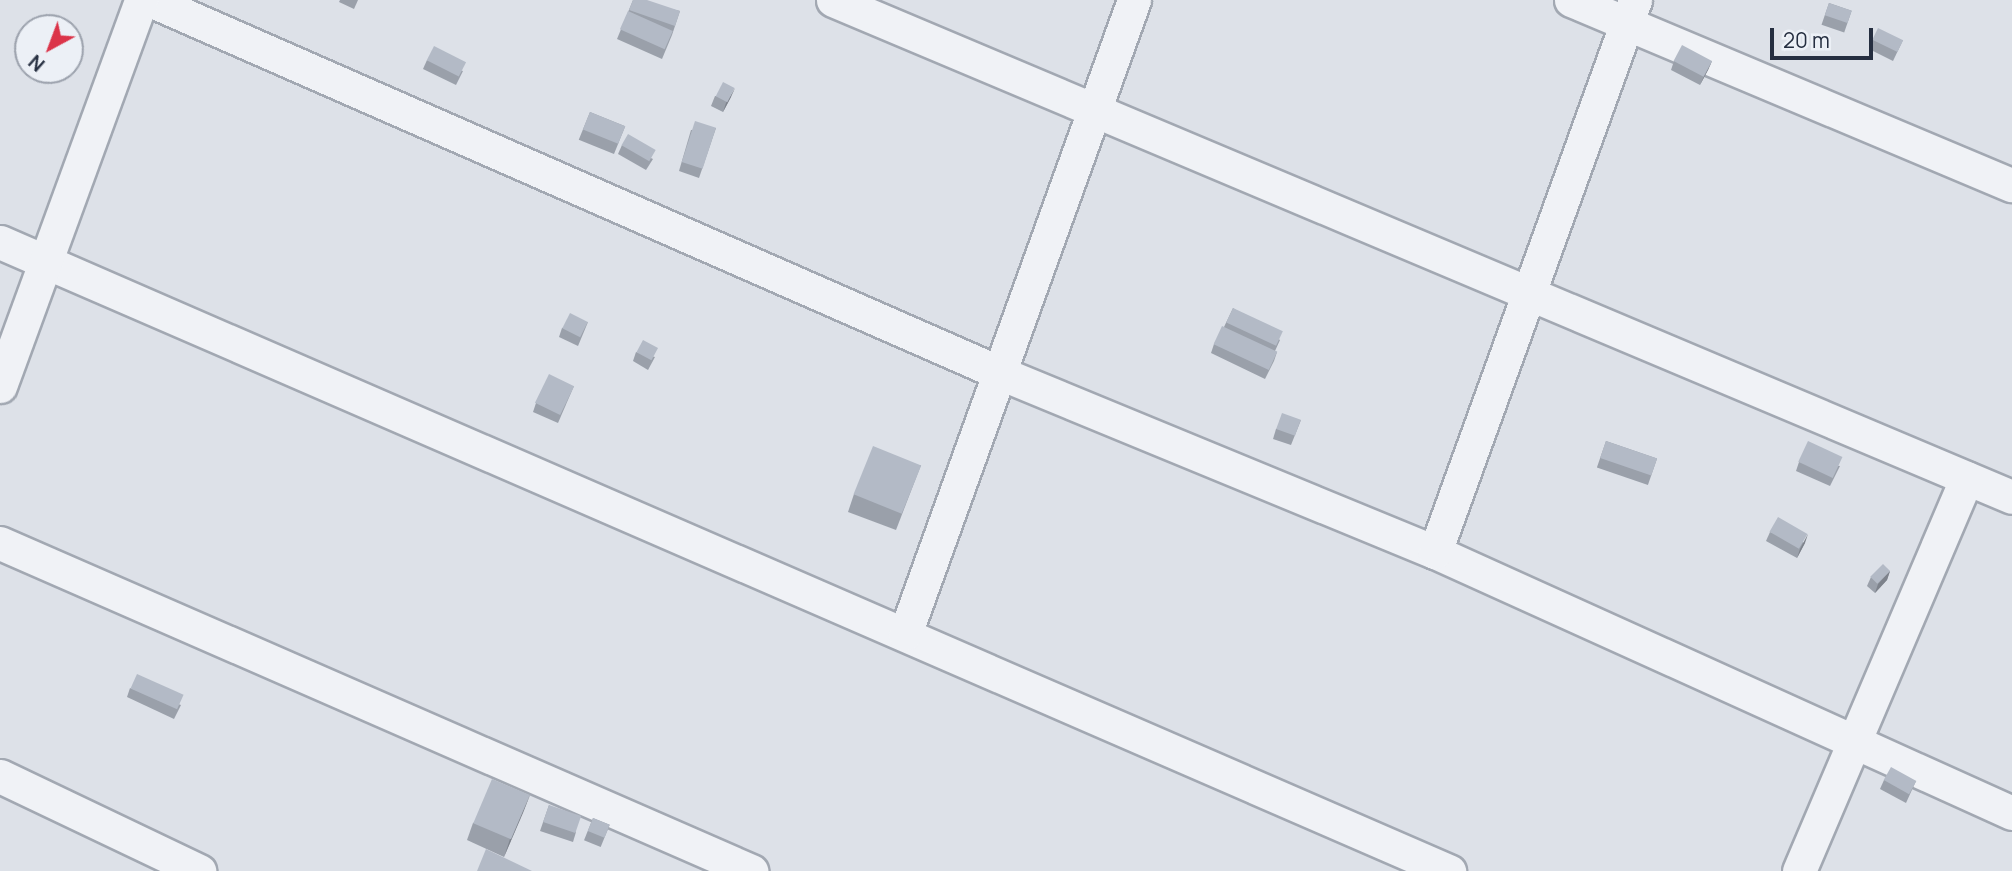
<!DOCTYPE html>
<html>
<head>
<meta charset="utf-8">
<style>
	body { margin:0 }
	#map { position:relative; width:2012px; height:871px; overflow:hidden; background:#dde1e8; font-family:Manrope,sans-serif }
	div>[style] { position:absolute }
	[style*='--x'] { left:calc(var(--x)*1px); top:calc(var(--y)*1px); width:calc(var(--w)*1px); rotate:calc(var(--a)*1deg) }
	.roads { filter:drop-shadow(2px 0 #a2a8b2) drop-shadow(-2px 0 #a2a8b2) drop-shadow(0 2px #a2a8b2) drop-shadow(0 -2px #a2a8b2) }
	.minor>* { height:33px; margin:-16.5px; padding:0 16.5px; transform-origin:16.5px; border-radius:16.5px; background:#f0f2f6 }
	.wall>* { inset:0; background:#9aa0aa; transform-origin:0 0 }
	.shaded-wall>* { inset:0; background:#7d828b }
	.building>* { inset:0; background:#b3bac6; transform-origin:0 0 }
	span { translate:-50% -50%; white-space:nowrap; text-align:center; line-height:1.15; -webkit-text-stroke:7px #ecf0f6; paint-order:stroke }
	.north { position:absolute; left:14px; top:14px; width:70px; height:70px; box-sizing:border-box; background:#ecf0f6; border:2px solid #9ca2ad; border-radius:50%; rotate:221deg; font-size:19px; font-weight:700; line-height:28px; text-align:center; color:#252e40 }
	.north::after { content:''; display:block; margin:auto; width:24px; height:32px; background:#db3449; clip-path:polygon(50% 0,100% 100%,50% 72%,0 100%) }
	.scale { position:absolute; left:1770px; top:28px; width:103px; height:32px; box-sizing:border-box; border:4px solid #252e40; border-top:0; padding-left:9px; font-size:21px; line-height:24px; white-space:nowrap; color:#252e40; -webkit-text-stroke:5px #ecf0f6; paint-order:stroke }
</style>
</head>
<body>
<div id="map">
	<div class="roads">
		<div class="minor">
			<i style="--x:150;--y:0;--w:928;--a:23.69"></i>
			<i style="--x:1000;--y:373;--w:470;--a:22.4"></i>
			<i style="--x:1435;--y:552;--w:633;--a:24.34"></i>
			<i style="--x:833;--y:0;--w:1279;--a:22.86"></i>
			<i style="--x:1571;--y:0;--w:478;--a:22.8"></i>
			<i style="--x:0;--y:242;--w:1580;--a:23.47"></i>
			<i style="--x:0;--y:386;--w:411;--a:-69.9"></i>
			<i style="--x:0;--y:543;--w:820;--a:23.59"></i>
			<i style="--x:1435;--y:552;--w:587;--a:-70.08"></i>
			<i style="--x:905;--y:634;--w:674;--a:-70.14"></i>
			<i style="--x:0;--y:776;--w:221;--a:25.5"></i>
			<i style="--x:1799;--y:871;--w:427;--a:-66.9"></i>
		</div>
	</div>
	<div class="wall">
		<i style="clip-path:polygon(340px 0,358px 0,354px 9px,339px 2px)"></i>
		<i style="clip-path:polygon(633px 0,680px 11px,672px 35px,662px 59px,617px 39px)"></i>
		<i style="left:1829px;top:3px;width:24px;height:23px;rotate:19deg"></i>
		<i style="clip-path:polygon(1872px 40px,1903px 40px,1893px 61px,1869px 49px)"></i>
		<i style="clip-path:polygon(427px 60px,463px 71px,456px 85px,423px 69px)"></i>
		<i style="clip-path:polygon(1674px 61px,1712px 61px,1708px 70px,1700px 85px,1671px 70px)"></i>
		<i style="clip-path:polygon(715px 96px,731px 97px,723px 112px,711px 106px)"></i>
		<i style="left:590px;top:112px;width:38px;height:30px;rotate:22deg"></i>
		<i style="clip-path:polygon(716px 128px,699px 178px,679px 171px,691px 130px)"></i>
		<i style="clip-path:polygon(622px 145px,653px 159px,646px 170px,618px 154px)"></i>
		<i style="clip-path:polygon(1233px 308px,1280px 340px,1275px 351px,1277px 352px,1274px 361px,1265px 379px,1211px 353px,1214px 344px,1224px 327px)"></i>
		<i style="clip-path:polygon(588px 322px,578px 346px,559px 337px,562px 328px)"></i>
		<i style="clip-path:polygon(636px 352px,655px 357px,648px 370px,633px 361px)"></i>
		<i style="clip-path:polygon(574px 386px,558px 423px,533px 412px,536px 403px)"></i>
		<i style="clip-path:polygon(1301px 420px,1291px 445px,1273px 439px,1276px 429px)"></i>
		<i style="left:1606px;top:441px;width:54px;height:28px;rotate:19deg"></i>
		<i style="clip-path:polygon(1799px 462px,1840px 466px,1830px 486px,1796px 471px)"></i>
		<i style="clip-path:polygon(921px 465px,896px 530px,848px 512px,854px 494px)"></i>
		<i style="clip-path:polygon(1770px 532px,1805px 543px,1797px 558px,1766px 541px)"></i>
		<i style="clip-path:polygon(1890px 571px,1887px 580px,1875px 593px,1867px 586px,1871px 577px)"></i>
		<i style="clip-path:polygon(130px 688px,181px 705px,174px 719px,127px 697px)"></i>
		<i style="clip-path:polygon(1884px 780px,1916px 781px,1906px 803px,1880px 789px)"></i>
		<i style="clip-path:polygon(530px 795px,504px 857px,467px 840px,473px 823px)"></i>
		<i style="clip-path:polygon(549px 805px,576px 832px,573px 842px,540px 831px)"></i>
		<i style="left:593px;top:818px;width:18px;height:24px;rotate:22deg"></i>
	</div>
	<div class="shaded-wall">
		<i style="clip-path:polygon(1712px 61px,1708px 70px,1700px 85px,1704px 76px)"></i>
		<i style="clip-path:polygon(735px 88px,731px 97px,723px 112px,726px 103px)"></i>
		<i style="clip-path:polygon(1808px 534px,1805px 543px,1797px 558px,1800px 549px)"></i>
		<i style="clip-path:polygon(1890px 571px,1887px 580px,1875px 593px,1878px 584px)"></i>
		<i style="clip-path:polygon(530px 795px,523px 813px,504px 857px,510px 839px)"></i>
	</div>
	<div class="building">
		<i style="clip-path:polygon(633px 0,647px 0,680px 11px,675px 26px,629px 10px)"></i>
		<i style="left:1829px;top:3px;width:24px;height:13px;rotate:19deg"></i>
		<i style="left:628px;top:11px;width:49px;height:20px;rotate:24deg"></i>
		<i style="left:1878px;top:28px;width:28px;height:13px;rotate:26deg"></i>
		<i style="left:1682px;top:45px;width:34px;height:18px;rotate:28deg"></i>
		<i style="left:434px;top:46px;width:36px;height:16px;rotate:27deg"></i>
		<i style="left:723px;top:82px;width:13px;height:16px;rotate:27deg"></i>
		<i style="left:590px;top:112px;width:38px;height:19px;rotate:22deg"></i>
		<i style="left:695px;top:121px;width:22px;height:43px;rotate:18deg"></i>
		<i style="left:628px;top:134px;width:32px;height:13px;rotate:30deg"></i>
		<i style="left:1233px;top:308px;width:55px;height:16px;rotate:25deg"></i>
		<i style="left:570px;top:313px;width:20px;height:17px;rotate:27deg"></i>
		<i style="left:1222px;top:326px;width:61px;height:20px;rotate:25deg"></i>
		<i style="left:643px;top:340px;width:17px;height:14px;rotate:28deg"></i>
		<i style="left:549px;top:374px;width:28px;height:32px;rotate:26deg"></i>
		<i style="left:1282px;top:413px;width:20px;height:17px;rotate:20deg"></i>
		<i style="left:1606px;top:441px;width:54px;height:18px;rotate:19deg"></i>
		<i style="left:1808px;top:441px;width:38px;height:23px;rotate:25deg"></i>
		<i style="left:873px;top:446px;width:52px;height:52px;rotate:22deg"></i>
		<i style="left:1778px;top:517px;width:34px;height:17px;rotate:30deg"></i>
		<i style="left:1883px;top:564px;width:10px;height:18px;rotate:45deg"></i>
		<i style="left:137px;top:674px;width:51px;height:16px;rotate:24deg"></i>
		<i style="left:1891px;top:767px;width:29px;height:15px;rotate:29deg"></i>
		<i style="left:492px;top:779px;width:41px;height:48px;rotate:23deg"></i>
		<i style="left:549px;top:805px;width:34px;height:18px;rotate:19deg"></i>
		<i style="left:593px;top:818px;width:18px;height:14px;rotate:22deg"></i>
		<i style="clip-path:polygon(486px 849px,532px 871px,477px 871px)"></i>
	</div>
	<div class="north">N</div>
	<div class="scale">20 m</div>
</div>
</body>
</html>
